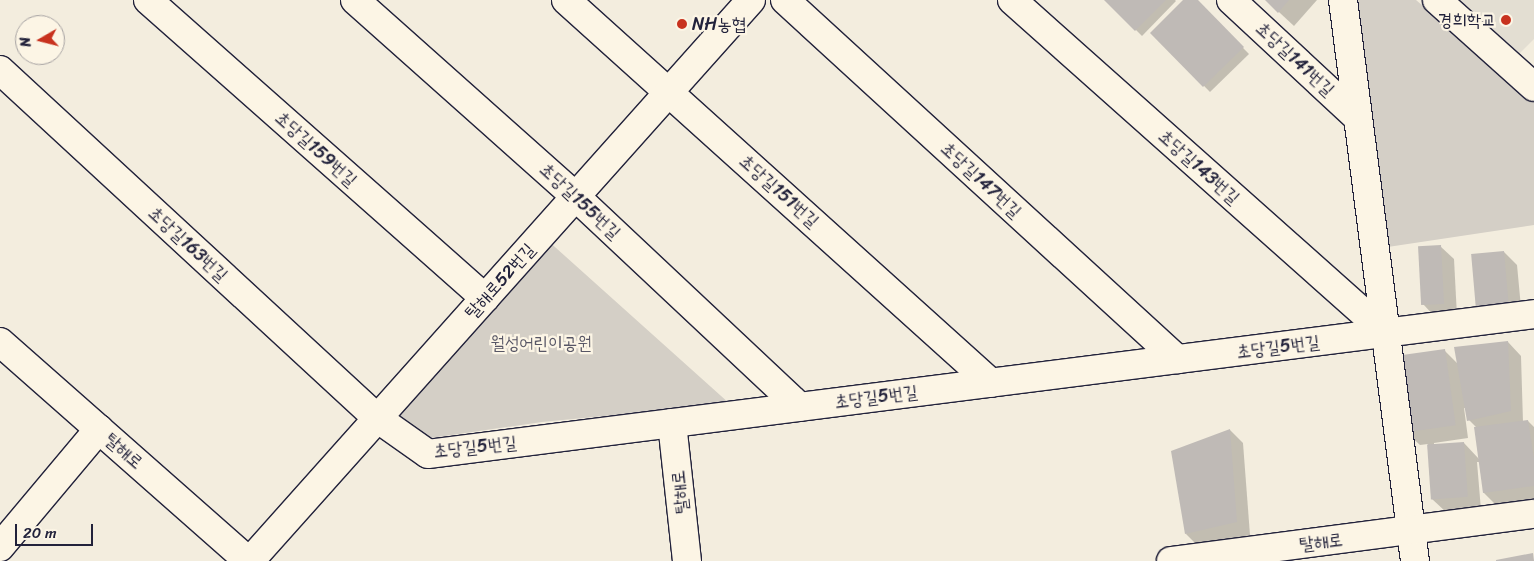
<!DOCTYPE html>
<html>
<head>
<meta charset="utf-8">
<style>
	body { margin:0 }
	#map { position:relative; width:1534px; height:561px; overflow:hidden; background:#f3edde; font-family:Sriracha,"Poor Story",sans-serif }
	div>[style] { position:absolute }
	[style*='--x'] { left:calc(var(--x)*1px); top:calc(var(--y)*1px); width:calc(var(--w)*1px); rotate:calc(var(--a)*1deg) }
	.built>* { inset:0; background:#e3ded2 }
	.green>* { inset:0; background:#d4cfc6 }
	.shadow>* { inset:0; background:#0003 }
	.building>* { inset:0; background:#bfbab6; transform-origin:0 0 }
	.roads { filter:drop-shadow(1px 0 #22223b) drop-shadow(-1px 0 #22223b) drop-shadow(0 1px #22223b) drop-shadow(0 -1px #22223b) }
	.minor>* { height:28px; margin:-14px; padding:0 14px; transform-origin:14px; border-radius:14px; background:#fcf5e5 }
	.dots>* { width:14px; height:14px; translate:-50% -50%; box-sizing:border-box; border:2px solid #fcf5e5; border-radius:50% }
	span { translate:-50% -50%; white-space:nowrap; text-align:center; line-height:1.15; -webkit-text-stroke:4.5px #fcf5e5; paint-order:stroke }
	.poi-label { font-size:18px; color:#22223b }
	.right { translate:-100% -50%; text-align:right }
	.left { translate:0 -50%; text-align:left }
	.street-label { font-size:18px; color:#22223b }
	.park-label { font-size:18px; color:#575665 }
	.north { position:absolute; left:15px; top:15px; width:50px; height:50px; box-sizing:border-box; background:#fcf5e5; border:1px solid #a5a1a1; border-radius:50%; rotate:262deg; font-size:14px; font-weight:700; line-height:20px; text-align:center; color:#22223b }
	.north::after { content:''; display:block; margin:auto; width:18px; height:22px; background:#c8321e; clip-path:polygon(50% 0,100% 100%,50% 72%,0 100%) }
	.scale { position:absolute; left:15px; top:524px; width:78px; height:22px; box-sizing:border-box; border:2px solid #22223b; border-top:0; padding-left:6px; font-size:15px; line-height:18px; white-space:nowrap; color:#22223b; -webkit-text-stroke:4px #fcf5e5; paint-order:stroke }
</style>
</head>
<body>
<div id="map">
	<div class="built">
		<i style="clip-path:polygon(1456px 0,1534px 0,1534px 39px,1519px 54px)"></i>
	</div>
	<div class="green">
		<i style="clip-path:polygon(1353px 0,1416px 0,1534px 101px,1534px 225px,1381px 248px)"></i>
		<i style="clip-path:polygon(536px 230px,730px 404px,542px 422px,431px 438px,378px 400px)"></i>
	</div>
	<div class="shadow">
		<i style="clip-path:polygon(1106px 0,1175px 0,1176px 1px,1142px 36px)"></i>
		<i style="clip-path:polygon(1185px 0,1196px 0,1249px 54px,1210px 92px,1152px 33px)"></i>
		<i style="clip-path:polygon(1266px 0,1317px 0,1294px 26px)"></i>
		<i style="clip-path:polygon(1440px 246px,1454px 259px,1457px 316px,1436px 318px,1423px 304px)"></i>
		<i style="clip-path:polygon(1504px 252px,1517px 265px,1522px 318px,1490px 321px)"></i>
		<i style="clip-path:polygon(evenodd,1508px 342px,1521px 356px,1523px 422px,1528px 421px,1534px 427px,1534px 501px,1497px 506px,1484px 493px,1480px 462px,1477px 462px,1481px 510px,1446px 512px,1432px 499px,1428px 444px,1420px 445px,1406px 432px,1444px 350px,1459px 365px,1508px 342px,1464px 408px,1466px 408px,1469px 420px,1477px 428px,1479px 459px,1464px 443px,1434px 445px,1434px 443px,1468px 438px,1464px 408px)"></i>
		<i style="clip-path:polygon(1230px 430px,1243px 443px,1250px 535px,1199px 547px,1186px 534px)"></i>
	</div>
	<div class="building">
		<i style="clip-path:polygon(1104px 0,1166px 0,1135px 31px)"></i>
		<i style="clip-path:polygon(1183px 0,1198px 0,1244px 47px,1203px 87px,1150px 33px)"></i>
		<i style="clip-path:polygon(1265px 0,1289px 0,1278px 13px)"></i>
		<i style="left:1441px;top:245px;width:59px;height:23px;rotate:87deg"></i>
		<i style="left:1504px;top:251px;width:54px;height:33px;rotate:85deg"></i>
		<i style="clip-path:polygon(1508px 341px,1511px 411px,1467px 421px,1454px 347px)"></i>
		<i style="left:1445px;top:349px;width:77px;height:52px;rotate:82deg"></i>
		<i style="clip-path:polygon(1528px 420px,1534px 459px,1534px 486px,1483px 493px,1474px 427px)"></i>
		<i style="clip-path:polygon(1230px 429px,1237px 522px,1185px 534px,1171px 451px)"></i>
		<i style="left:1464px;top:442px;width:55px;height:37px;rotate:86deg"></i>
		<i style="clip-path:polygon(1533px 553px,1534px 561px,1496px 561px,1496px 560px)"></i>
	</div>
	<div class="roads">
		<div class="minor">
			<i style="--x:148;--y:0;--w:450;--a:41.5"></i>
			<i style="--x:355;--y:0;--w:295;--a:41.7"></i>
			<i style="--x:575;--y:196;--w:308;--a:43.2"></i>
			<i style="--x:566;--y:0;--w:572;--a:42.02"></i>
			<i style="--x:785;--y:0;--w:532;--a:42.48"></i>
			<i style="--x:1012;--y:0;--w:501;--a:41.68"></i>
			<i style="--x:1231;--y:0;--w:173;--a:42.9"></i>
			<i style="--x:1343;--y:0;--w:566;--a:82.69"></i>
			<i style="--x:1437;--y:0;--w:130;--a:41.9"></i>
			<i style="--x:0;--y:70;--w:513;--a:42.71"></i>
			<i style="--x:377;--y:418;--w:62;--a:35.2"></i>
			<i style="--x:428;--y:454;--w:1115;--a:-7.21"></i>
			<i style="--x:0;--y:342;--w:331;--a:41.4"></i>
			<i style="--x:672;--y:423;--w:139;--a:83.8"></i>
			<i style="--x:0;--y:547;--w:154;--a:-50"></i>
			<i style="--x:250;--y:561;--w:752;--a:-48.23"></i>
			<i style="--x:1171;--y:561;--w:366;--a:-7.4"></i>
		</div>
	</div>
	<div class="dots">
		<i style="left:1506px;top:20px;background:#c8321e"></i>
		<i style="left:682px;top:24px;background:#c8321e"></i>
	</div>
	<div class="poi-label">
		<span class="right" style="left:1496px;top:20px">경희학교</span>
		<span class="left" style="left:692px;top:24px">NH농협</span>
	</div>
	<div class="street-label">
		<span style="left:1295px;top:59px;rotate:43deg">초당길141번길</span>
		<span style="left:316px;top:149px;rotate:42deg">초당길159번길</span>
		<span style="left:1199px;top:167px;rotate:42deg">초당길143번길</span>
		<span style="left:981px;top:180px;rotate:43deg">초당길147번길</span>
		<span style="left:779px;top:191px;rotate:42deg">초당길151번길</span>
		<span style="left:580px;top:201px;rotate:43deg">초당길155번길</span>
		<span style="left:188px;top:244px;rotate:43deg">초당길163번길</span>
		<span style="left:500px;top:281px;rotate:-48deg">탈해로52번길</span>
		<span style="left:1278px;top:347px;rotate:-7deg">초당길5번길</span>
		<span style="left:876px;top:397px;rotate:-7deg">초당길5번길</span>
		<span style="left:475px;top:447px;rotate:-6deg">초당길5번길</span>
		<span style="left:124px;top:451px;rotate:41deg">탈해로</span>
		<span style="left:680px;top:492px;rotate:-96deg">탈해로</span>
		<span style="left:1321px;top:542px;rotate:-7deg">탈해로</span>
	</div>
	<div class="park-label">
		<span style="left:541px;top:343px">월성어린이공원</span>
	</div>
	<div class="north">N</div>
	<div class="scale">20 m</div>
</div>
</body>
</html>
